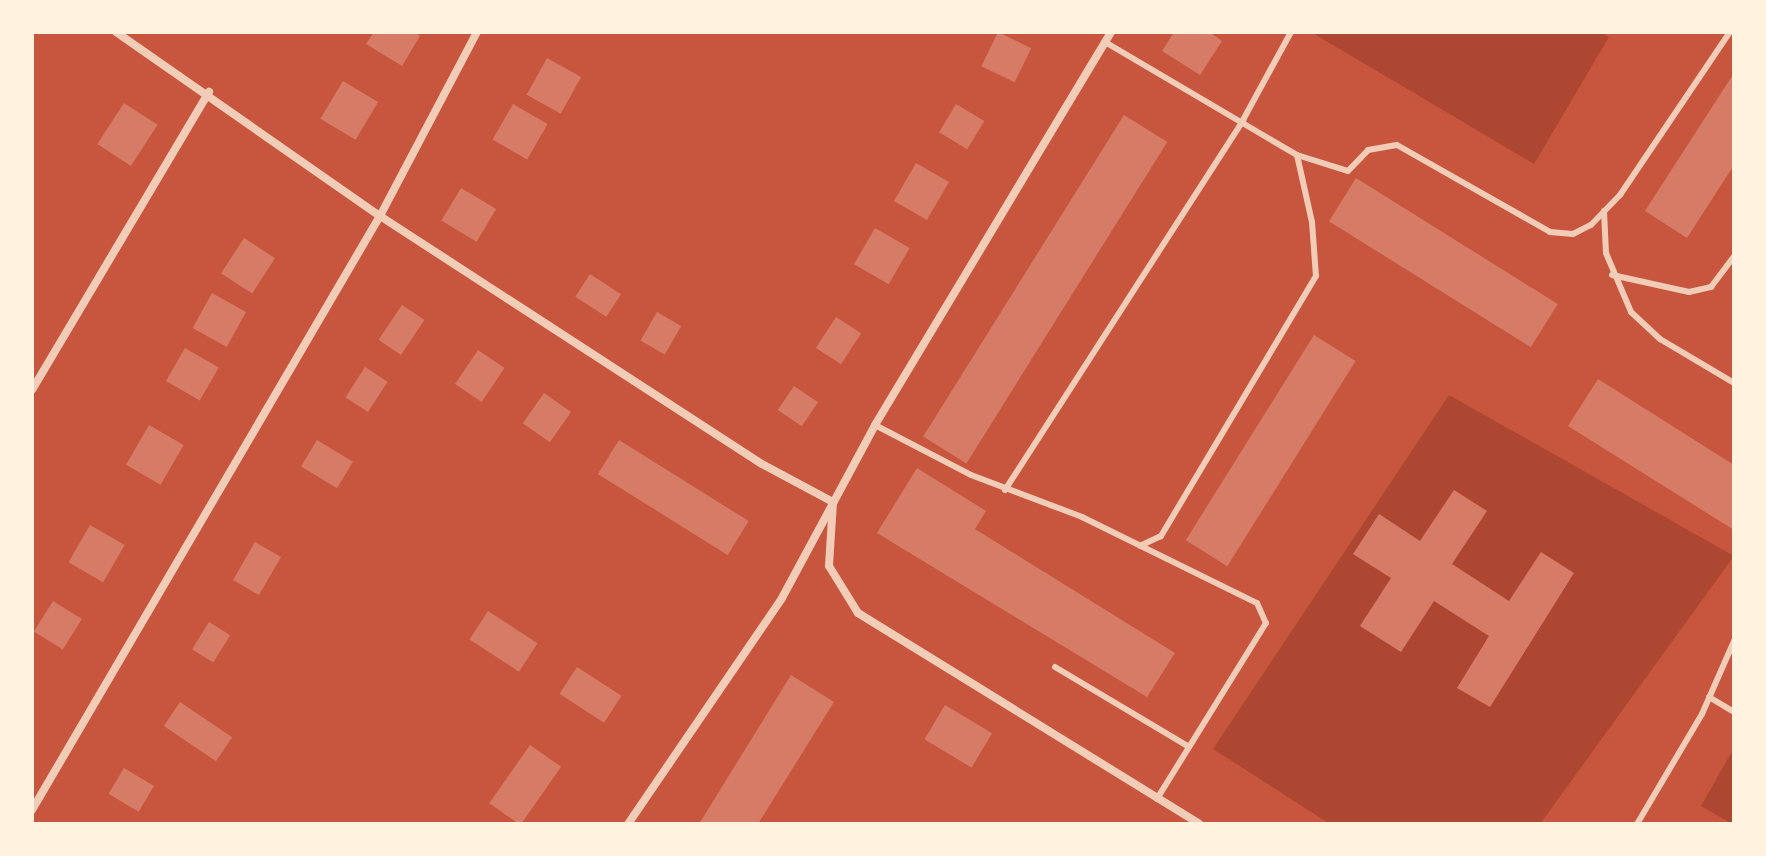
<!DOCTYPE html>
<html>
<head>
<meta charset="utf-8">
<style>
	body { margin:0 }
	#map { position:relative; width:1766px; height:856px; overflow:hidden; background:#c8553d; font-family:Helvetica,sans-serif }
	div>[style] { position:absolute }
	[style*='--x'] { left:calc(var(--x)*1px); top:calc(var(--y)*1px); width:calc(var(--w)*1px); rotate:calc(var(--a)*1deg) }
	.green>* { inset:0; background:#ae4732 }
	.building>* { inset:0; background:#d67c66; transform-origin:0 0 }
	.service>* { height:6px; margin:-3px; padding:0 3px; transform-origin:3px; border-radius:3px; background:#f1ccb7 }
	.minor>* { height:8px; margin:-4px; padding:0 4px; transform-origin:4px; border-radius:4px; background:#f1ccb7 }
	span { translate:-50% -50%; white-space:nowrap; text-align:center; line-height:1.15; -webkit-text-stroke:7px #fff3e0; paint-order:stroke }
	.frame { position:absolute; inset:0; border:34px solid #fff3e0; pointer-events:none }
</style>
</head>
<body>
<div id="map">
	<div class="green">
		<i style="clip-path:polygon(1311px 32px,1601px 32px,1609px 37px,1534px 164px)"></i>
		<i style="clip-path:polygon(1449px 395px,1734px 556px,1540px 824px,1330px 824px,1213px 749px)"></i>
		<i style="clip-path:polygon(1734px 748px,1734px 824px,1732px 824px,1701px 806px)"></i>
	</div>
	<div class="building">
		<i style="clip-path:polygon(374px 32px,414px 32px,420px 36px,402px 66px,366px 44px)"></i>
		<i style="left:998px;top:32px;width:37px;height:38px;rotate:26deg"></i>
		<i style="clip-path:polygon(1174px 32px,1209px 32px,1222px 41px,1200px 75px,1162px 51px)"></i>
		<i style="left:547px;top:58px;width:39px;height:42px;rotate:29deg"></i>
		<i style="clip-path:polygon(1734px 73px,1734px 165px,1687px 238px,1645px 211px)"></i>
		<i style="left:343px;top:81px;width:41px;height:44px;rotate:31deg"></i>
		<i style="left:124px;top:103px;width:40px;height:49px;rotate:33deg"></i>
		<i style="left:513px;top:104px;width:40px;height:41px;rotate:30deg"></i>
		<i style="left:956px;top:104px;width:33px;height:33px;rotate:31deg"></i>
		<i style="left:1124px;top:115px;width:51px;height:379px;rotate:32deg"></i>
		<i style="left:916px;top:163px;width:38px;height:44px;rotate:30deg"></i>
		<i style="left:1356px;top:178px;width:238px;height:51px;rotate:32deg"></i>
		<i style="left:461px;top:188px;width:41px;height:38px;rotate:31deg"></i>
		<i style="left:875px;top:228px;width:40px;height:42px;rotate:30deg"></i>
		<i style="left:244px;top:238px;width:37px;height:42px;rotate:33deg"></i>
		<i style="left:590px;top:274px;width:37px;height:27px;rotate:33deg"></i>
		<i style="left:212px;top:293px;width:39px;height:40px;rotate:29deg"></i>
		<i style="left:402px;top:305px;width:27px;height:42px;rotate:34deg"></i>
		<i style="left:657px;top:312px;width:28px;height:33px;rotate:30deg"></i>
		<i style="left:836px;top:317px;width:30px;height:37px;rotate:33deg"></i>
		<i style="left:1314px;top:335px;width:49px;height:242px;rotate:32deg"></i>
		<i style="left:185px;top:348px;width:39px;height:38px;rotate:30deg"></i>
		<i style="left:478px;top:350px;width:32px;height:41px;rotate:34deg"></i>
		<i style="left:365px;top:367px;width:27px;height:36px;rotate:33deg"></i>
		<i style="clip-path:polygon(1598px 379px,1734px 465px,1734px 530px,1568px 426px)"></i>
		<i style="left:794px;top:386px;width:29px;height:29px;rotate:34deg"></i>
		<i style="left:544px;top:393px;width:33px;height:37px;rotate:35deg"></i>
		<i style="left:149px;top:425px;width:40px;height:46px;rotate:30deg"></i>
		<i style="left:317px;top:440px;width:42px;height:31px;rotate:31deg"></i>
		<i style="left:619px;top:440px;width:153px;height:40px;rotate:32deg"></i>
		<i style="clip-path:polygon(917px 468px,986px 511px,975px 529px,1175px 653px,1147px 697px,877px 533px)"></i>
		<i style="clip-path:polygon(1454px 490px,1487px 511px,1452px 564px,1509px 601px,1541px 552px,1574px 573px,1490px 707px,1457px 688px,1489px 636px,1434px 601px,1401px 652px,1360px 626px,1391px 578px,1353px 554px,1379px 514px,1420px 541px)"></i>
		<i style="left:90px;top:525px;width:40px;height:43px;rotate:30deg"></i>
		<i style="left:255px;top:542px;width:30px;height:44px;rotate:30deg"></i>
		<i style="left:53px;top:601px;width:34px;height:36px;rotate:32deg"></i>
		<i style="left:488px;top:611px;width:59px;height:34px;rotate:33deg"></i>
		<i style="left:209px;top:622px;width:25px;height:32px;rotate:32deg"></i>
		<i style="left:577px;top:667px;width:53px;height:32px;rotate:33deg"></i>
		<i style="clip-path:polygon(791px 675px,834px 702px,758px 824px,699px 824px)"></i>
		<i style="left:180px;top:702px;width:63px;height:29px;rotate:34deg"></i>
		<i style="left:945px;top:705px;width:55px;height:40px;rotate:31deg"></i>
		<i style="left:530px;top:745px;width:38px;height:71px;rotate:35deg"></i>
		<i style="left:124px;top:768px;width:35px;height:30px;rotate:31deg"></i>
	</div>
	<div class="service">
		<i style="--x:1105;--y:42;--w:223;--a:30.5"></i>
		<i style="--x:1297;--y:155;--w:69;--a:77.4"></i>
		<i style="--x:1312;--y:222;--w:54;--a:85.8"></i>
		<i style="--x:1316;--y:276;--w:303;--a:120.8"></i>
		<i style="--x:1161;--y:536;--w:23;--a:155"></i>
		<i style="--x:1297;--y:155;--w:53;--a:17.4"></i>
		<i style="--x:1348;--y:171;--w:29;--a:-46"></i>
		<i style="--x:1368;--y:150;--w:29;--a:-10"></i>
		<i style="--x:1397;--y:145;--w:176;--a:29.6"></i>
		<i style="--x:1550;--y:232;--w:23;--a:5"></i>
		<i style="--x:1573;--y:234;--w:20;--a:-27"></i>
		<i style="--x:1591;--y:225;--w:42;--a:-46"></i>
		<i style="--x:1620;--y:195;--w:197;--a:-56"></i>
		<i style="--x:1604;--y:211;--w:42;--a:87.3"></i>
		<i style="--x:1606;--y:253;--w:64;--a:67"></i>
		<i style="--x:1631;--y:312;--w:40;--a:43"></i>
		<i style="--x:1660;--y:339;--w:86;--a:30.7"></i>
		<i style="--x:1612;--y:275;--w:79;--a:12.4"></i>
		<i style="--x:1689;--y:292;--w:23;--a:-13"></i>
		<i style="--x:1711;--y:287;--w:38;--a:-53"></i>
		<i style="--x:875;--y:425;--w:108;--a:27.5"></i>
		<i style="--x:971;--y:475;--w:119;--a:20.7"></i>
		<i style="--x:1082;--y:517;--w:195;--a:26.2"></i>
		<i style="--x:1257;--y:603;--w:22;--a:66"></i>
		<i style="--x:1266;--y:623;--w:207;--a:121.8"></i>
		<i style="--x:1005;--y:490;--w:440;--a:-57.2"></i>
		<i style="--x:1243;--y:120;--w:100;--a:-61.4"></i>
		<i style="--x:1055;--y:667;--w:156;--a:30.8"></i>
		<i style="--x:1709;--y:697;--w:29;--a:31"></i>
		<i style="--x:1637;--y:824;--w:128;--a:-59.4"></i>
		<i style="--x:1702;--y:714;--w:80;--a:-66.3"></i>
	</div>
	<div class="minor">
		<i style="--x:116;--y:32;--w:322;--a:34.9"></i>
		<i style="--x:380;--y:216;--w:455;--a:33"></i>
		<i style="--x:762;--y:464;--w:81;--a:28.2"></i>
		<i style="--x:833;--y:502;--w:64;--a:93.6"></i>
		<i style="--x:829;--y:566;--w:55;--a:58.3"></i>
		<i style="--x:858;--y:613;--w:401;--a:31.7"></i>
		<i style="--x:32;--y:390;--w:347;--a:-59.3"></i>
		<i style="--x:32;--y:810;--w:688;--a:-59.64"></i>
		<i style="--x:380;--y:216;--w:208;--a:-62.2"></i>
		<i style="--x:628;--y:824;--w:273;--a:-55.7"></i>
		<i style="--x:782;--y:598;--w:196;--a:-61.7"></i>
		<i style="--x:875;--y:425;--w:458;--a:-59"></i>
	</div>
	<div class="frame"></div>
</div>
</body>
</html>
